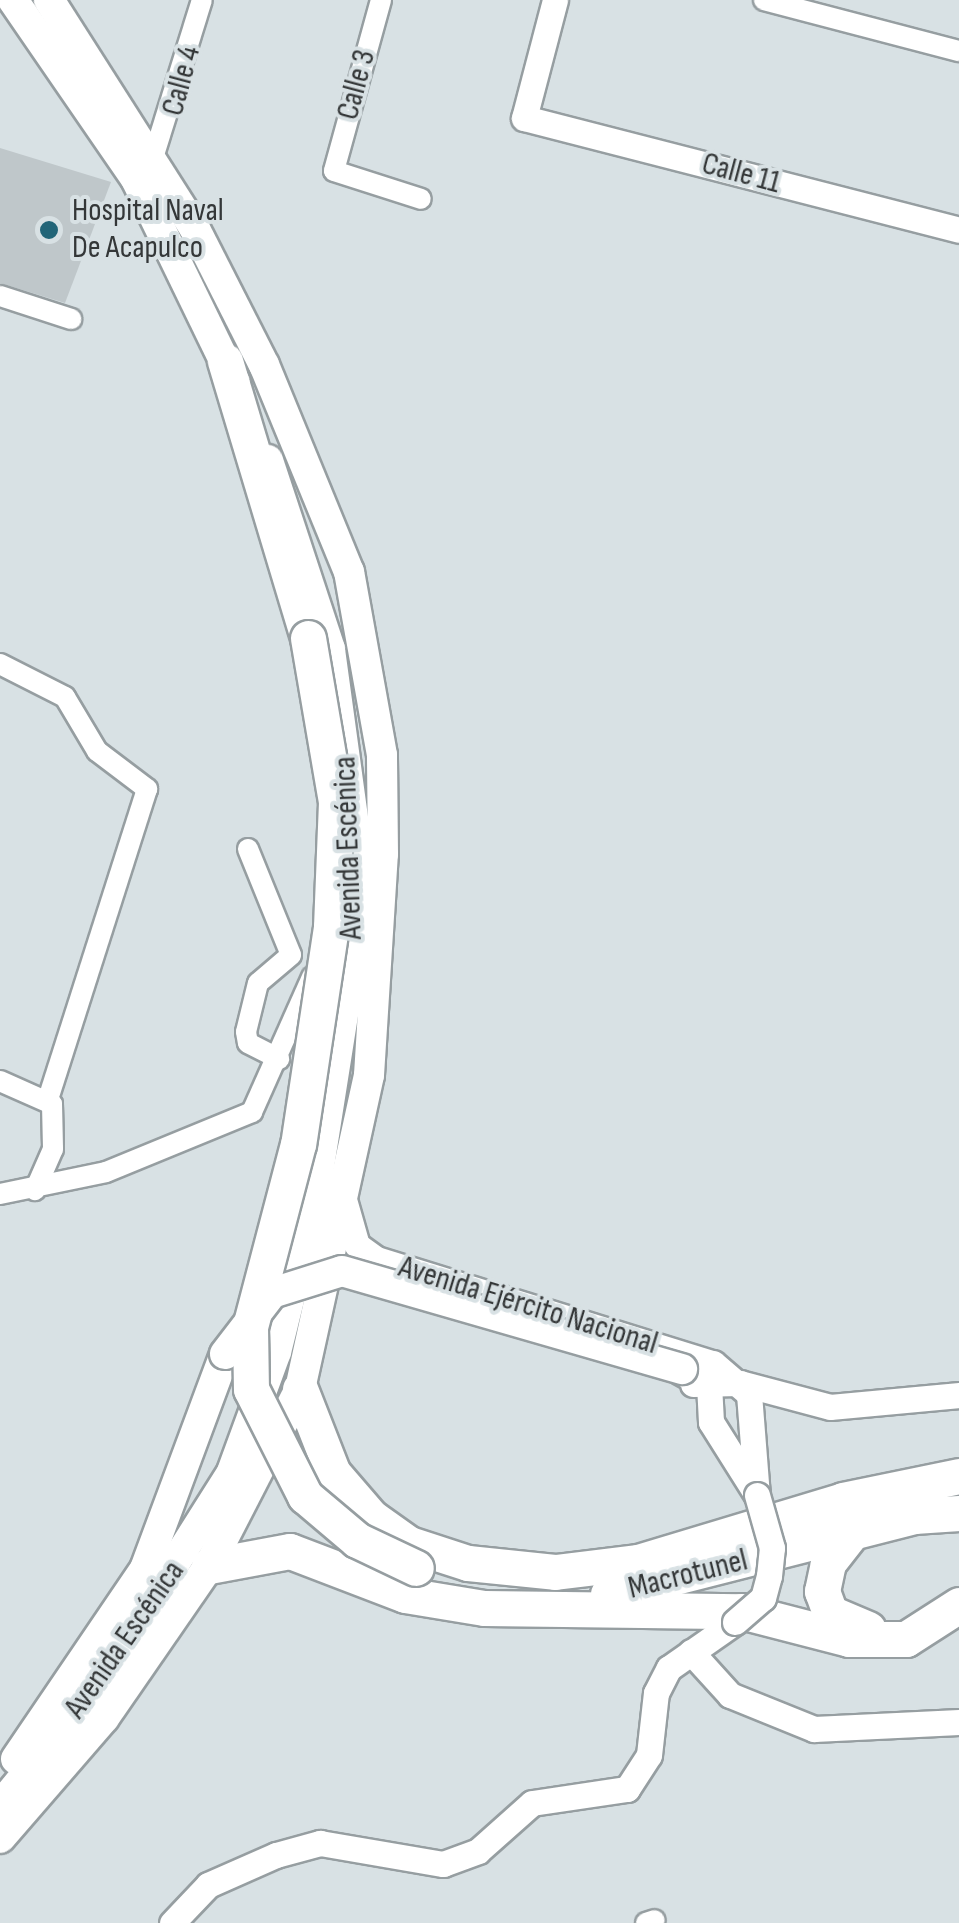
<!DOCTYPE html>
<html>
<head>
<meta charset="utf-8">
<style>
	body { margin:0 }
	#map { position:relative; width:959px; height:1923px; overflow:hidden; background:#d8e1e4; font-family:"Sofia Sans Condensed",sans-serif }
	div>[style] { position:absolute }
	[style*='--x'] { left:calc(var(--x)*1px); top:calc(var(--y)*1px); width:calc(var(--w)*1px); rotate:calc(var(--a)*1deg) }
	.building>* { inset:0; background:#bfc7ca }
	.roads { filter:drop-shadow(2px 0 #969ea1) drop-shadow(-2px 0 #969ea1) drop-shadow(0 2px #969ea1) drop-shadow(0 -2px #969ea1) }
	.minor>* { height:20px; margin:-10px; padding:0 10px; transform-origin:10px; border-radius:10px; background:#fff }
	.tertiary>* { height:25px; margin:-12.5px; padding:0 12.5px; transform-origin:12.5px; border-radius:12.5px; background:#fff }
	.primary>* { height:30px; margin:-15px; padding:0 15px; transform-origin:15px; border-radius:15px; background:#fff }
	.trunk>* { height:32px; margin:-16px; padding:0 16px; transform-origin:16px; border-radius:16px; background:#fff }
	.motorway>* { height:35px; margin:-17.5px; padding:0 17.5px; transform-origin:17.5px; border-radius:17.5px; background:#fff }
	.bridges { filter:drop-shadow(2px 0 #969ea1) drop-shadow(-2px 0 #969ea1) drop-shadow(0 2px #969ea1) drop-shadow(0 -2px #969ea1) }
	.tertiary-bridge>* { height:25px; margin:-12.5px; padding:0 12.5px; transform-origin:12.5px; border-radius:12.5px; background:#fff }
	.primary-bridge>* { height:30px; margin:-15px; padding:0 15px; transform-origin:15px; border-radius:15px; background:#fff }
	.motorway-bridge>* { height:35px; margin:-17.5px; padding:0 17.5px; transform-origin:17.5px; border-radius:17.5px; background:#fff }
	.dots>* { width:28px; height:28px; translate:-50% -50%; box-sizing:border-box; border:5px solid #d8e1e4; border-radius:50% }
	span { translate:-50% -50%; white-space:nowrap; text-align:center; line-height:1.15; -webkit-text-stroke:8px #d8e1e4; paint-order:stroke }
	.street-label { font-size:32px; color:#343738 }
	.poi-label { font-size:32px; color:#343738 }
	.left { translate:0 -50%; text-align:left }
</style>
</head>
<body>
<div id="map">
	<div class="building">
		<i style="clip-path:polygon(0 148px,111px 182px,65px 303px,0 283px)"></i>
	</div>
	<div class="roads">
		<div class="minor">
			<i style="--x:381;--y:0;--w:177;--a:105.4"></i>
			<i style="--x:334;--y:171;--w:91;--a:17.8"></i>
			<i style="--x:764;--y:0;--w:202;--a:14.7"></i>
			<i style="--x:153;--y:158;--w:165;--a:-72.8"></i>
			<i style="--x:0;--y:296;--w:75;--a:17.9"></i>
			<i style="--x:0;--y:664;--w:73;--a:26.9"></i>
			<i style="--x:65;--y:697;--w:63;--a:59.3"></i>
			<i style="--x:97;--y:751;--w:63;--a:37.2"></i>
			<i style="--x:147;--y:789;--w:325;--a:107.7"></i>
			<i style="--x:248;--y:849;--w:114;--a:67.9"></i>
			<i style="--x:291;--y:955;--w:43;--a:139.7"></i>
			<i style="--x:258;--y:983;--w:50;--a:103.8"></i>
			<i style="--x:246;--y:1032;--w:11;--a:80"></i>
			<i style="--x:248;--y:1043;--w:35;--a:27"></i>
			<i style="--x:0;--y:1081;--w:57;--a:23.9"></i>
			<i style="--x:52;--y:1104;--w:45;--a:88.7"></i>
			<i style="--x:53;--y:1149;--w:45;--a:113.7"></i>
			<i style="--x:0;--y:1194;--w:108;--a:-11.7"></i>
			<i style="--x:106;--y:1172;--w:158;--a:-22.3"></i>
			<i style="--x:252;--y:1112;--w:148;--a:-66"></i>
			<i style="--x:646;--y:1923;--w:9;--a:-18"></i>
		</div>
		<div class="tertiary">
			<i style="--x:555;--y:0;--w:122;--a:104.7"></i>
			<i style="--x:524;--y:118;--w:449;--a:14.4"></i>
			<i style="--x:345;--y:1203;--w:44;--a:74.1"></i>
			<i style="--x:357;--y:1245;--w:24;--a:36"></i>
			<i style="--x:376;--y:1259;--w:353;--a:17.2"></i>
			<i style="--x:713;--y:1363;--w:48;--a:40.7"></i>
			<i style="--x:749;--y:1394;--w:101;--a:85.5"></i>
			<i style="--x:693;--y:1384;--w:47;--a:-1.2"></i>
			<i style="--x:740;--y:1383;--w:93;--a:14.9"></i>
			<i style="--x:830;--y:1407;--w:130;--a:-5.3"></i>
			<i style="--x:709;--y:1384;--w:38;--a:87"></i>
			<i style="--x:711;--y:1422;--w:86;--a:57.8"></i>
			<i style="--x:691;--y:1652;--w:58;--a:47.8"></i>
			<i style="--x:730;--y:1695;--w:91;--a:22"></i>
			<i style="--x:814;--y:1729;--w:145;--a:-2.8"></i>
			<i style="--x:172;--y:1923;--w:52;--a:-46.5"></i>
			<i style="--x:208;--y:1885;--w:74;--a:-23.8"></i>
			<i style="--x:276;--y:1855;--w:46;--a:-15.3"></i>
			<i style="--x:320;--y:1843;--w:125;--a:9.7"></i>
			<i style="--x:443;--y:1864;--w:37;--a:-20"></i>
			<i style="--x:478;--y:1851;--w:72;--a:-41.6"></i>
			<i style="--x:532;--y:1803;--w:96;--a:-8.4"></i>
			<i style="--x:627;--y:1789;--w:40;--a:-57.1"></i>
			<i style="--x:649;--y:1755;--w:62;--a:-83.6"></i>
			<i style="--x:656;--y:1693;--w:28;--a:-63"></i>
			<i style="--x:669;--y:1668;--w:80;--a:-34.9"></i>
		</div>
		<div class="primary">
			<i style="--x:13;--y:0;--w:217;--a:55.5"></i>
			<i style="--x:136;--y:179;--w:225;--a:64.1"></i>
			<i style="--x:16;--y:1759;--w:230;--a:-55.8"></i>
			<i style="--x:145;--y:1569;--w:229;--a:-69.6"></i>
			<i style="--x:0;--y:1806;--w:141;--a:-50.5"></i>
			<i style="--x:90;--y:1697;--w:266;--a:-57.7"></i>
			<i style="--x:232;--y:1472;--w:128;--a:-69.9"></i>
			<i style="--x:276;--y:1352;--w:159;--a:-76.1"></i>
			<i style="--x:314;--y:1198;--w:276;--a:-81"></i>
			<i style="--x:357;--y:925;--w:100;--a:-91.7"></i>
			<i style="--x:354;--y:825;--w:178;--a:-97.8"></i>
			<i style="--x:330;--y:649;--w:199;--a:-108.2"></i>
			<i style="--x:0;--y:1838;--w:159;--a:-49.1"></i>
			<i style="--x:104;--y:1718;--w:185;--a:-55.4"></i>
			<i style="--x:209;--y:1566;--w:199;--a:-62.8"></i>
			<i style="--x:300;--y:1389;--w:321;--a:-77.6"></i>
			<i style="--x:369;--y:1075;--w:221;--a:-86.4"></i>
			<i style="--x:383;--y:854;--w:99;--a:-90.6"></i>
			<i style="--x:382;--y:755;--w:186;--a:-100.2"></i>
			<i style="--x:349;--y:572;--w:224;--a:-112.3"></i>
			<i style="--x:264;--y:365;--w:153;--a:-116.9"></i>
			<i style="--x:195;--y:229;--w:272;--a:-122.5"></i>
		</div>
		<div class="trunk">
			<i style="--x:682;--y:1369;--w:31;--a:29"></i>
		</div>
		<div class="motorway">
			<i style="--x:225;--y:361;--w:289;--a:73.3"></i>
			<i style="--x:300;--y:1389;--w:90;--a:68.6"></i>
			<i style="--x:333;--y:1473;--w:58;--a:49.2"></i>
			<i style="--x:371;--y:1517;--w:47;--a:35.4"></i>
			<i style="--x:409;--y:1544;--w:62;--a:17.9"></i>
			<i style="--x:468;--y:1563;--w:87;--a:5.9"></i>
			<i style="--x:555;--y:1572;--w:84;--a:-6.9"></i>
			<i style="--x:638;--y:1562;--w:214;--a:-16.8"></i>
			<i style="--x:843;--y:1500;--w:118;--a:-11.7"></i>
			<i style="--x:853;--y:1531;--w:41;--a:128"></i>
			<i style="--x:828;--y:1563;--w:29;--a:102"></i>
			<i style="--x:822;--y:1591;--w:23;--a:70"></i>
			<i style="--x:830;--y:1613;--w:41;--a:22.8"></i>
			<i style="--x:209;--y:1566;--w:82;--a:-10.5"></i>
			<i style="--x:290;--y:1551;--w:123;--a:20.9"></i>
			<i style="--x:405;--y:1595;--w:80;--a:9.3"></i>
			<i style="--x:484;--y:1608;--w:257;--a:0.7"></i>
			<i style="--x:741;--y:1611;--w:112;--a:14.5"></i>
			<i style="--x:849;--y:1639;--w:57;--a:0"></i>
			<i style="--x:906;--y:1639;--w:63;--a:-32.7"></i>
			<i style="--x:608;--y:1594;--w:316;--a:-14.3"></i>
			<i style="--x:914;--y:1516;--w:45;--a:-3.8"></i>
		</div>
	</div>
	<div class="bridges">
		<div class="tertiary-bridge">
			<i style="--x:735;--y:1622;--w:37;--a:-41"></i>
			<i style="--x:763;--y:1598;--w:23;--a:-75"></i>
			<i style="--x:769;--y:1576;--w:28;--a:-84"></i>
			<i style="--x:772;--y:1548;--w:55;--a:-105.8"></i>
		</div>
		<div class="primary-bridge">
			<i style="--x:225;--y:1354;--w:77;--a:-52.4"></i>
			<i style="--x:272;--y:1293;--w:73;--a:-17.4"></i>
			<i style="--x:342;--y:1271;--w:354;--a:16.1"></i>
		</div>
		<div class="motorway-bridge">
			<i style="--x:308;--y:638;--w:166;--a:80.3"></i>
			<i style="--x:336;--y:802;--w:125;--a:92.3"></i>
			<i style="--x:331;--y:927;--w:219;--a:98.6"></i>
			<i style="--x:298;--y:1144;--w:189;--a:104.7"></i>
			<i style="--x:250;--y:1327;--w:62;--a:89.1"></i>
			<i style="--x:251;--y:1389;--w:120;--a:63.2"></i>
			<i style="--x:305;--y:1496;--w:68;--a:40.2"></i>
			<i style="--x:357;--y:1540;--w:65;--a:25.4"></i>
		</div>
	</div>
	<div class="dots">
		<i style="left:49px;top:230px;background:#226578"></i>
	</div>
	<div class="street-label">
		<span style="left:182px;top:81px;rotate:-75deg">Calle 4</span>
		<span style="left:357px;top:85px;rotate:-75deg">Calle 3</span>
		<span style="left:741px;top:174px;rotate:15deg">Calle 11</span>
		<span style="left:349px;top:848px;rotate:-92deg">Avenida Escénica</span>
		<span style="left:528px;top:1306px;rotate:17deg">Avenida Ejército Nacional</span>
		<span style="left:688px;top:1575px;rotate:-14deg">Macrotunel</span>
		<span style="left:125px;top:1640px;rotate:-55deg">Avenida Escénica</span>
	</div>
	<div class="poi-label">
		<span class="left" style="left:72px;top:230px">Hospital Naval<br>De Acapulco</span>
	</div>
</div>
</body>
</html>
